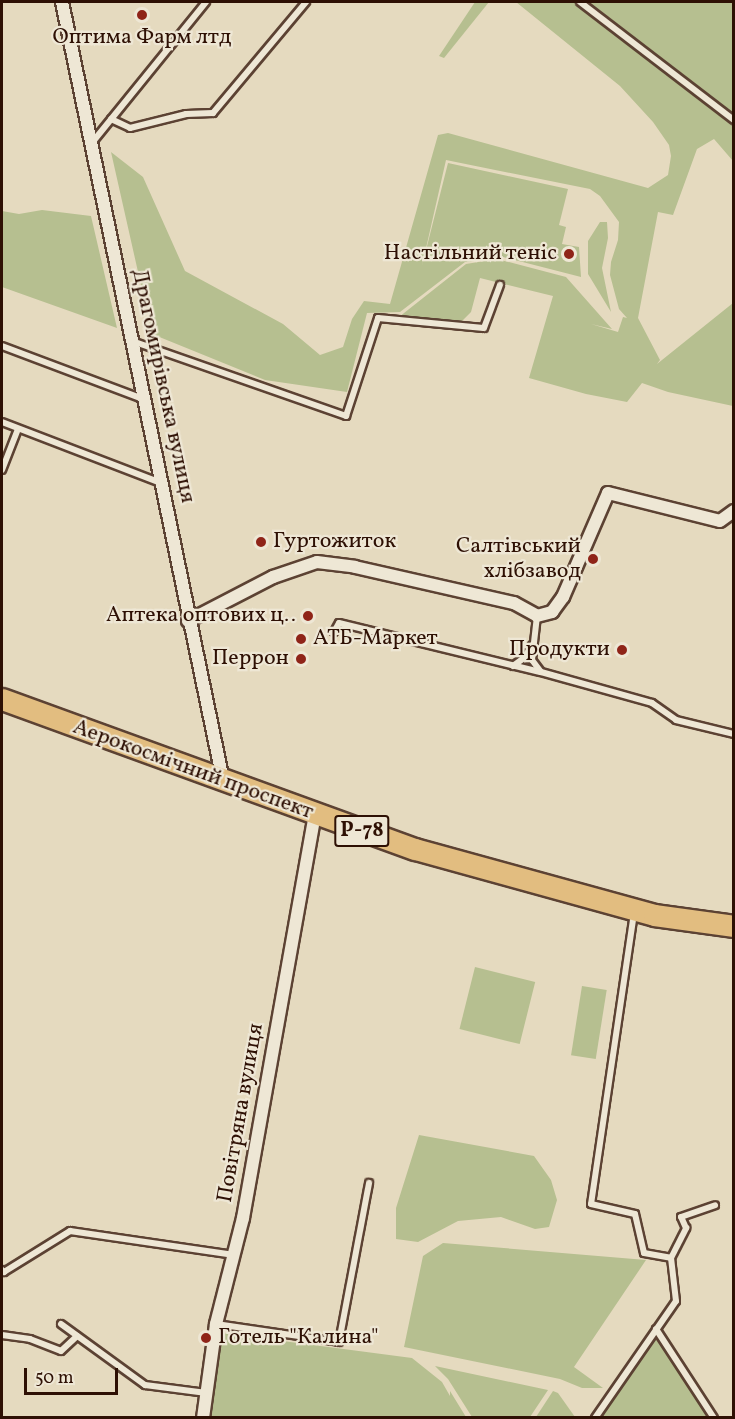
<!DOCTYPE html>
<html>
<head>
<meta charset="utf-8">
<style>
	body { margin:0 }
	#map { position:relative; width:735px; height:1419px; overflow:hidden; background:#e5dabf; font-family:Vollkorn,serif }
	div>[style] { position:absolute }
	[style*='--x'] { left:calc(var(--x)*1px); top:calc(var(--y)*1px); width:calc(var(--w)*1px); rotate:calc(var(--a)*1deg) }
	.green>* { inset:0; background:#b6bf90; transform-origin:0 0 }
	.roads { filter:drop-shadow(2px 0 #5c4233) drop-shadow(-2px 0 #5c4233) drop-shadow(0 2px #5c4233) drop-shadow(0 -2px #5c4233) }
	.service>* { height:6px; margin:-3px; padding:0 3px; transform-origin:3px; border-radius:3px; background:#eee7d5 }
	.minor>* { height:12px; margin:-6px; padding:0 6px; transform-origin:6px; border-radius:6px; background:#eee7d5 }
	.trunk>* { height:21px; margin:-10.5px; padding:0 10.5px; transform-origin:10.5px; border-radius:10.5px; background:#e2bd80 }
	.dots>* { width:16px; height:16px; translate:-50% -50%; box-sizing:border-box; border:3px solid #eee7d5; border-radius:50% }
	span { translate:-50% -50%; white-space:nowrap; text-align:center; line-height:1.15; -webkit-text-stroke:4.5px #eee7d5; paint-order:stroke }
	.shield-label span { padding:2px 4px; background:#eee7d5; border:2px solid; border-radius:4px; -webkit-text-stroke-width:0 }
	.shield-label { font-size:21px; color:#2e1004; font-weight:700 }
	.poi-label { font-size:22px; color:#2e1004 }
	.right { translate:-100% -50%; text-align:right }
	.left { translate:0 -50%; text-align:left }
	.street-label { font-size:22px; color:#2e1004 }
	.frame { position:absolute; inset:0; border:3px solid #2e1004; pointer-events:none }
	.scale { position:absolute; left:24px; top:1368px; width:94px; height:27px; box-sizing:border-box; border:3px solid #2e1004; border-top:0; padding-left:8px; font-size:18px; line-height:21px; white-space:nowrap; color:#2e1004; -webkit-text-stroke:4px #eee7d5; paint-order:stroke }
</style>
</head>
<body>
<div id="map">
	<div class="green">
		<i style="clip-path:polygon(475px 2px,489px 2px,444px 58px,439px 56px)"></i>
		<i style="clip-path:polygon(516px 2px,733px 2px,733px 161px,714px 139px,697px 149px,673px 215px,658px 212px,638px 318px,660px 360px,657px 364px,733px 303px,733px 406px,668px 392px,642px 383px,627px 402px,586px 394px,529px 378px,553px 296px,480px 278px,471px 312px,460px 323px,399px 317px,466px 264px,497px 259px,566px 277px,612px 329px,591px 324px,618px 332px,623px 317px,627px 318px,619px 309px,610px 275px,611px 262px,618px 240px,619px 222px,600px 196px,590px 189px,446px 160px,422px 266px,448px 163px,568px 189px,559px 225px,566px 227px,562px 244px,579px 247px,581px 277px,503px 257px,465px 262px,400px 312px,367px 313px,347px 392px,265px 380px,152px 334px,111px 152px,143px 177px,185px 271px,283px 324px,320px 355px,343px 347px,352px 319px,364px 301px,390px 304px,438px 135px,448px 133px,648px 188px,668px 175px,671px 156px,669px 145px,653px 122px,620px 86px)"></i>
		<i style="clip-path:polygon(42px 210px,91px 216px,117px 328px,2px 287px,2px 211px,19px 214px)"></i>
		<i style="clip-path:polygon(600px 222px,607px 222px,608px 238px,602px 268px,611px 312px,588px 274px,588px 241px)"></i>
		<i style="left:475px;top:967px;width:62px;height:64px;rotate:14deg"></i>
		<i style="left:582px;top:986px;width:25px;height:70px;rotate:9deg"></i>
		<i style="clip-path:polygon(419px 1135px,534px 1156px,551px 1180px,557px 1200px,549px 1227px,535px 1229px,501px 1217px,458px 1221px,418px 1242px,396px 1239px,396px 1208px)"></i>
		<i style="clip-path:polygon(443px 1243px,646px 1260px,574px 1367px,603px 1388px,582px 1388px,560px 1379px,404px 1347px,423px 1256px)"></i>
		<i style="clip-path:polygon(656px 1329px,714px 1418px,595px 1418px)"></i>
		<i style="clip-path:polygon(222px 1333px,412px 1358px,442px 1382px,450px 1396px,450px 1391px,466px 1417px,209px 1418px)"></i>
		<i style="clip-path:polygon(435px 1366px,548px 1390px,530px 1417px,472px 1417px,448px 1379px)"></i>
		<i style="clip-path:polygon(553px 1391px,558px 1393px,575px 1417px,536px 1417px)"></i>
	</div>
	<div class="roads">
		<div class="service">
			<i style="--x:580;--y:2;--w:194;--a:37.5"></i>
			<i style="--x:111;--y:119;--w:21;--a:25"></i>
			<i style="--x:130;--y:128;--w:58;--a:-14"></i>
			<i style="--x:186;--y:114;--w:27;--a:-2"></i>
			<i style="--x:213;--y:113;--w:145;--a:-50"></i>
			<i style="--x:91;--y:144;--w:183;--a:-51"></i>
			<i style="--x:132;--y:341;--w:227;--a:19.3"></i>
			<i style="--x:346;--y:416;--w:103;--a:-71.9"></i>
			<i style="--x:378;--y:318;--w:106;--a:5.4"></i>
			<i style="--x:484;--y:328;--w:46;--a:-69.6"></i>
			<i style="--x:2;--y:346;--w:151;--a:20.6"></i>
			<i style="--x:2;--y:422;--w:170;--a:21"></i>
			<i style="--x:2;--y:470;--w:44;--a:-68.7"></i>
			<i style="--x:537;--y:616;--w:44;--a:96.5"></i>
			<i style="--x:532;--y:660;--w:15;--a:53"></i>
			<i style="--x:541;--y:672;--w:115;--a:15.6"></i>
			<i style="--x:652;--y:703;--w:29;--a:35"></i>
			<i style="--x:676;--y:720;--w:60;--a:13.6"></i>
			<i style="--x:334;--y:632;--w:10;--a:-61"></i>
			<i style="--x:339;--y:623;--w:207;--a:13.7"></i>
			<i style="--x:513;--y:666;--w:14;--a:-36"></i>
			<i style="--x:524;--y:658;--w:15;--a:-58"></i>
			<i style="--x:634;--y:913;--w:294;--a:98.4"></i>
			<i style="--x:591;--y:1204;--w:45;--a:12.8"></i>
			<i style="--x:635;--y:1214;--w:40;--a:77"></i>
			<i style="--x:644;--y:1253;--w:27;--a:10"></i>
			<i style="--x:671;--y:1258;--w:34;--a:-63"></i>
			<i style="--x:686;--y:1228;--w:12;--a:-114"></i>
			<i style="--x:681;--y:1217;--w:36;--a:-19"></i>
			<i style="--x:2;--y:1270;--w:3;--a:45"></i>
			<i style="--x:4;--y:1272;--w:78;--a:-31.8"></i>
			<i style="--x:70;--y:1231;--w:166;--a:8.3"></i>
			<i style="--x:61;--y:1324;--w:104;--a:36"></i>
			<i style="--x:145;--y:1385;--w:62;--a:7.5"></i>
			<i style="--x:216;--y:1324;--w:124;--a:8.3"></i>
			<i style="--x:339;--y:1342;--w:162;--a:-79.3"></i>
			<i style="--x:656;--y:1329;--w:106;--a:56.9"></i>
			<i style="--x:2;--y:1335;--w:28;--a:8"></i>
			<i style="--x:30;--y:1339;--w:33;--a:21"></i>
			<i style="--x:61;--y:1351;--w:22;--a:-43"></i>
			<i style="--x:595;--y:1418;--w:142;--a:-55.3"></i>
			<i style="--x:676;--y:1301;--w:43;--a:-96.6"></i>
		</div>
		<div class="minor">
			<i style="--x:62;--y:2;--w:794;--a:78.31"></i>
			<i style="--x:188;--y:621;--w:96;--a:-27.4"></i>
			<i style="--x:273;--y:577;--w:46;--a:-18.8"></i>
			<i style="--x:317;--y:562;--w:38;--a:7"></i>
			<i style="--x:355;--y:567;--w:163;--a:12.8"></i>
			<i style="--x:514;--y:603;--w:26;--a:29"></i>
			<i style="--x:537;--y:616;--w:16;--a:-15"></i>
			<i style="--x:552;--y:612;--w:19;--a:-54"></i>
			<i style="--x:563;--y:597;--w:113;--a:-66.6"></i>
			<i style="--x:608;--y:493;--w:115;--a:14"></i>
			<i style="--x:720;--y:521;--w:17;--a:-36"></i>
			<i style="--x:203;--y:1418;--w:95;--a:-82.1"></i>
			<i style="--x:216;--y:1324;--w:109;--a:-75.7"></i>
			<i style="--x:243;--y:1218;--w:409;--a:-79.9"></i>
		</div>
		<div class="trunk">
			<i style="--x:2;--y:699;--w:439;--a:20"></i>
			<i style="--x:415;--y:849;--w:248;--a:15.4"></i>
			<i style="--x:654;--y:915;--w:81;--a:7.8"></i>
		</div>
	</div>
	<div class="dots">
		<i style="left:142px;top:15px;background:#8f2418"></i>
		<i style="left:569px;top:254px;background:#8f2418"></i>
		<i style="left:261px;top:542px;background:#8f2418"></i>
		<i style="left:593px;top:559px;background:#8f2418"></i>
		<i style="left:308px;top:616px;background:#8f2418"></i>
		<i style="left:301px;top:639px;background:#8f2418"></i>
		<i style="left:622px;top:650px;background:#8f2418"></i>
		<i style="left:301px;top:659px;background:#8f2418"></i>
		<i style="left:206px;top:1338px;background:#8f2418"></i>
	</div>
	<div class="shield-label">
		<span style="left:362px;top:831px">Р-78</span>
	</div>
	<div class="poi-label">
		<span style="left:142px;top:38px">Оптима Фарм лтд</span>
		<span class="right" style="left:557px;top:254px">Настільний теніс</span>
		<span class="left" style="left:273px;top:542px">Гуртожиток</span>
		<span class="right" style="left:581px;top:559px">Салтівський<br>хлібзавод</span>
		<span class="right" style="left:296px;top:616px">Аптека оптових ц‥</span>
		<span class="left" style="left:313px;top:639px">АТБ-Маркет</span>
		<span class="right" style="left:610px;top:650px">Продукти</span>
		<span class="right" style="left:289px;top:659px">Перрон</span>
		<span class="left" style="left:218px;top:1338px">Готель "Калина"</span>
	</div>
	<div class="street-label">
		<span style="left:163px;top:386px;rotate:78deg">Драгомирівська вулиця</span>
		<span style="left:193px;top:770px;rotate:20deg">Аерокосмічний проспект</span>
		<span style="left:241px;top:1113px;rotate:-80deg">Повітряна вулиця</span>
	</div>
	<div class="frame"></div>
	<div class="scale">50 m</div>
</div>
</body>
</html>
